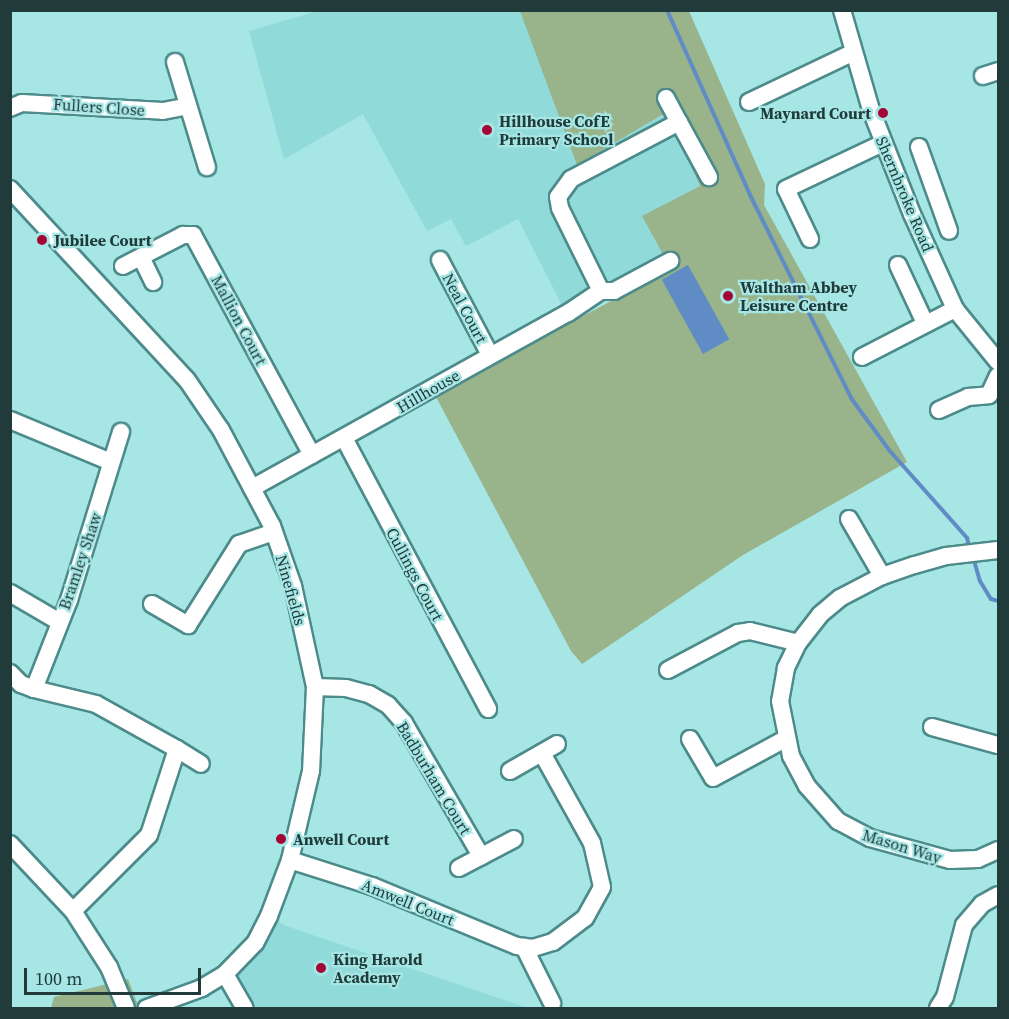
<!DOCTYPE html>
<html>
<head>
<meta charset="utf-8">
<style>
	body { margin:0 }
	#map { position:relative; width:1009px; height:1019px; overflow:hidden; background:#a6e6e5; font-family:"Source Serif 4",serif }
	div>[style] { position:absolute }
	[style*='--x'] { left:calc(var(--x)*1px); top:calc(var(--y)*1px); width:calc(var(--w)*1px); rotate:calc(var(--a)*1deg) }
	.built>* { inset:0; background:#90dad9 }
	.green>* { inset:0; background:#99b48b }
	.water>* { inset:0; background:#5f8cc5; transform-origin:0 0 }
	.stream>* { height:4px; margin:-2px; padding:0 2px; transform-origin:2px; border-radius:2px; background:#5f8cc5 }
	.roads { filter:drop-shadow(2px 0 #4d8b8b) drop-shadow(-2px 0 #4d8b8b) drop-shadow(0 2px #4d8b8b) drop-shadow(0 -2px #4d8b8b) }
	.minor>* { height:16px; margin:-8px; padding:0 8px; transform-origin:8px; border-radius:8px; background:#fff }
	.dots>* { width:16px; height:16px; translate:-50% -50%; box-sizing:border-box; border:3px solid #a6e6e5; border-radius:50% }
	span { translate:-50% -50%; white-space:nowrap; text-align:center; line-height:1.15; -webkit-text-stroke:4.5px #a6e6e5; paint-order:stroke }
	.street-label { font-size:16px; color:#213b3b }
	.poi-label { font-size:16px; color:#213b3b; font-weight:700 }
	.right { translate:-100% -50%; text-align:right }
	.left { translate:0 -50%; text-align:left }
	.frame { position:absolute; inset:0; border:12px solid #213b3b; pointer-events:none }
	.scale { position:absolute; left:24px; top:968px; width:177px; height:27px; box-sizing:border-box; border:3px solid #213b3b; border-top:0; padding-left:8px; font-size:18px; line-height:21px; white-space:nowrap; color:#213b3b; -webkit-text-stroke:4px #a6e6e5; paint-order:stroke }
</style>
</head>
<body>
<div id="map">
	<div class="built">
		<i style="clip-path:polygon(318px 11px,550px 11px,609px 146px,667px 112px,700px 186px,643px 216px,665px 258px,563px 307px,518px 219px,466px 246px,451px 219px,427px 231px,363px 114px,284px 159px,249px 31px)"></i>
		<i style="clip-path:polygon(269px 916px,286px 926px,528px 1008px,245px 1008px,225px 974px)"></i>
	</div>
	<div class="green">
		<i style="clip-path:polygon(520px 11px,689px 11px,765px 184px,764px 205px,907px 462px,743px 555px,582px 664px,571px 651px,435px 395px,660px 275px,665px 258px,642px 216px,700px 186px,667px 112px,577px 165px)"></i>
		<i style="clip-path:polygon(128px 979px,139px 1008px,51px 1008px,54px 997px)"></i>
	</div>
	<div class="water">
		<i style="left:688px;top:265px;width:85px;height:30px;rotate:61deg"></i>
	</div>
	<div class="stream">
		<i style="--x:667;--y:10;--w:203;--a:65.8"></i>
		<i style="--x:750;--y:195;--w:227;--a:63.5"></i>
		<i style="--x:851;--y:398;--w:64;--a:53.8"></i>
		<i style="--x:889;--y:450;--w:118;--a:48.4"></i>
		<i style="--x:967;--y:538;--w:12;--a:76"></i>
		<i style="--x:973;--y:557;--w:25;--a:74"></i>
		<i style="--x:980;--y:581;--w:21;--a:59"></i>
		<i style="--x:991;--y:599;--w:7;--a:16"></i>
	</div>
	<div class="roads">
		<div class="minor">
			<i style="--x:842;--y:10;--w:104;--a:73.8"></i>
			<i style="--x:871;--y:110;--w:112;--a:68.5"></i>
			<i style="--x:912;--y:214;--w:104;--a:65.6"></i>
			<i style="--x:955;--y:309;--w:68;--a:50.9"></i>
			<i style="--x:175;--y:62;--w:110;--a:73.1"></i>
			<i style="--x:983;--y:76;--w:16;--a:-18"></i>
			<i style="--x:666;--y:98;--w:27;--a:62"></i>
			<i style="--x:749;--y:102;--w:114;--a:-25.4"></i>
			<i style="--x:10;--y:108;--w:13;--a:-23"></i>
			<i style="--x:22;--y:103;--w:141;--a:3.2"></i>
			<i style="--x:163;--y:111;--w:25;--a:-11"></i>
			<i style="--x:919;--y:147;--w:89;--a:70.3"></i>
			<i style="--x:10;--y:189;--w:260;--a:47.2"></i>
			<i style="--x:187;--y:380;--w:60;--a:55.8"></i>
			<i style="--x:221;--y:430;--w:109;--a:62"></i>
			<i style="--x:272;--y:526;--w:64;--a:70.7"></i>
			<i style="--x:293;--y:586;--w:103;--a:77.7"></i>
			<i style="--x:315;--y:687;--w:84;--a:92.7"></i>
			<i style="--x:311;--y:771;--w:91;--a:103.3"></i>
			<i style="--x:290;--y:860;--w:60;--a:110.6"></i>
			<i style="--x:269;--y:916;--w:30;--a:117"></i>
			<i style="--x:255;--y:943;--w:43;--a:134.1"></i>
			<i style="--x:225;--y:974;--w:27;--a:149"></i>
			<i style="--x:202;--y:988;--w:59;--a:160"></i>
			<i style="--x:810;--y:239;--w:55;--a:-115.6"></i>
			<i style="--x:786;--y:189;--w:107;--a:-25.4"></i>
			<i style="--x:141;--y:257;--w:28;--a:64"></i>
			<i style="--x:440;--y:260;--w:107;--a:62.2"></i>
			<i style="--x:898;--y:265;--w:64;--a:65"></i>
			<i style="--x:123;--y:266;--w:68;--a:-27.3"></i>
			<i style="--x:183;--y:235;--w:10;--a:0"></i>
			<i style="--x:193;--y:235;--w:250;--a:61.6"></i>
			<i style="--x:601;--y:291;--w:13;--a:0"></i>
			<i style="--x:614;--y:291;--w:64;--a:-28.2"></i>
			<i style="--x:862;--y:357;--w:105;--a:-27.3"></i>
			<i style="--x:939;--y:410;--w:32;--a:-24"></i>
			<i style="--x:968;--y:397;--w:21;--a:-5"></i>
			<i style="--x:989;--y:395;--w:21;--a:-65"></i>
			<i style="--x:10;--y:420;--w:109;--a:22.6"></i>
			<i style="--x:344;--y:438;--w:307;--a:62"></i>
			<i style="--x:252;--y:488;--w:361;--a:-29"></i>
			<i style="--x:568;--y:313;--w:40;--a:-34"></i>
			<i style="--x:601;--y:291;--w:93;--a:-116.3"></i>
			<i style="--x:560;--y:208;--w:11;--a:-100"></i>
			<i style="--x:558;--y:197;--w:22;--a:-54"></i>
			<i style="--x:571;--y:179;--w:122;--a:-27.8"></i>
			<i style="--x:679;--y:122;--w:63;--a:61.4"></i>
			<i style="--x:849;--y:519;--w:66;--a:59.9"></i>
			<i style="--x:998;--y:550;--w:52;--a:173.4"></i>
			<i style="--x:946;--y:556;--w:33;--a:164"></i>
			<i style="--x:914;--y:565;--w:34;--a:161"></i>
			<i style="--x:882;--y:576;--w:47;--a:152.4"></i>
			<i style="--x:840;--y:598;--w:26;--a:140"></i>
			<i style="--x:820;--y:615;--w:36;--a:128"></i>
			<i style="--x:798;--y:643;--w:28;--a:116"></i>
			<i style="--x:786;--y:668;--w:34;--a:100"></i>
			<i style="--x:780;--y:701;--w:56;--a:78.7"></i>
			<i style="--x:791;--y:756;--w:34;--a:62"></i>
			<i style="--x:807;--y:786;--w:47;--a:48.5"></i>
			<i style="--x:838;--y:821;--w:36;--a:28"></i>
			<i style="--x:870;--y:838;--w:83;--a:15.4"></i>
			<i style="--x:950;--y:860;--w:28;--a:-2"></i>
			<i style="--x:978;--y:859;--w:22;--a:-24"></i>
			<i style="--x:10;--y:593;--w:56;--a:30.3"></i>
			<i style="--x:152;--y:604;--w:42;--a:30.3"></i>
			<i style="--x:188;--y:625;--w:96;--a:-57.8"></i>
			<i style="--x:239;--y:544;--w:37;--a:-19"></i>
			<i style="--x:668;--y:670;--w:79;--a:-27.9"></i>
			<i style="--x:738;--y:633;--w:12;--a:-9"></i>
			<i style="--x:750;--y:631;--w:49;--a:14"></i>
			<i style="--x:10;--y:673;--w:16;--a:45"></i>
			<i style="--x:21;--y:684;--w:14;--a:21"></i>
			<i style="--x:34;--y:689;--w:64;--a:13.6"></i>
			<i style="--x:96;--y:704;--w:93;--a:29.1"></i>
			<i style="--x:177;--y:749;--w:90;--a:108"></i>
			<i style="--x:149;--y:835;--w:107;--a:135"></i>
			<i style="--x:315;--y:687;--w:31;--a:2"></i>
			<i style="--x:346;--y:688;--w:24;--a:15"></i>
			<i style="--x:369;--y:694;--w:22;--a:30"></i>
			<i style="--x:388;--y:705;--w:24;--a:48"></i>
			<i style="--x:404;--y:723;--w:154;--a:59.9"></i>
			<i style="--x:34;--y:689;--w:96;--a:-68.5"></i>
			<i style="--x:69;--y:600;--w:176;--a:-72.8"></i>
			<i style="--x:932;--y:727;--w:68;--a:15.3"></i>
			<i style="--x:690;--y:739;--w:45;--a:59.5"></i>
			<i style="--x:713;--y:778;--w:82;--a:-28.4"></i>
			<i style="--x:177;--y:749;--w:28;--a:32"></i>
			<i style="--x:510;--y:771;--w:54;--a:-29.9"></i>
			<i style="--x:10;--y:844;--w:92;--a:46.8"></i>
			<i style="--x:73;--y:911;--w:67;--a:57.3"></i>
			<i style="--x:109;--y:967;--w:44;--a:67.5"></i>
			<i style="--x:290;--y:860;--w:86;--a:17.6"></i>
			<i style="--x:372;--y:886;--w:157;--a:22.5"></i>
			<i style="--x:517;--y:946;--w:16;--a:7"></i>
			<i style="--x:533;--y:948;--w:21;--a:-17"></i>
			<i style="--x:553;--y:942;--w:40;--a:-37"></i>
			<i style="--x:585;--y:918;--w:35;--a:-61"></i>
			<i style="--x:602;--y:887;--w:45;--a:-102.8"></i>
			<i style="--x:592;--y:843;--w:103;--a:-119.1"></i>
			<i style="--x:459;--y:868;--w:62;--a:-27.8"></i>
			<i style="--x:524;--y:947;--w:63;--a:63.4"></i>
			<i style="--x:225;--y:974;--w:39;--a:60"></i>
			<i style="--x:938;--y:1008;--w:13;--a:-58"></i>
			<i style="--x:945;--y:997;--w:74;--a:-75.2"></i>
			<i style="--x:964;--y:925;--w:28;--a:-49"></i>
			<i style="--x:982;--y:904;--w:18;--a:-29"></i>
		</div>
	</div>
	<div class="dots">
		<i style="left:883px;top:113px;background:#a30635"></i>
		<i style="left:487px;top:130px;background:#a30635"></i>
		<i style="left:42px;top:240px;background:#a30635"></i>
		<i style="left:728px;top:296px;background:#a30635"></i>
		<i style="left:281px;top:839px;background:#a30635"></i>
		<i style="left:321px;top:968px;background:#a30635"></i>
	</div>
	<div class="street-label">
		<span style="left:99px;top:107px;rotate:4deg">Fullers Close</span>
		<span style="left:905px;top:194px;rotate:67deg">Shernbroke Road</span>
		<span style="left:465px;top:308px;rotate:62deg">Neal Court</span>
		<span style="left:239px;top:320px;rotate:62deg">Mallion Court</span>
		<span style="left:428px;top:391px;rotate:-30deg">Hillhouse</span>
		<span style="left:80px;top:561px;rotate:-71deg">Bramley Shaw</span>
		<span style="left:415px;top:574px;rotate:62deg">Cullings Court</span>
		<span style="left:291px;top:590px;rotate:74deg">Ninefields</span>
		<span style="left:434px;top:778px;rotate:59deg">Badburham Court</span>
		<span style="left:902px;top:846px;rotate:17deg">Mason Way</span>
		<span style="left:408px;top:902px;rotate:22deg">Amwell Court</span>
	</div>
	<div class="poi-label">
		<span class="right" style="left:871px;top:113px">Maynard Court</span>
		<span class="left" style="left:499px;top:130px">Hillhouse CofE<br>Primary School</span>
		<span class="left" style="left:54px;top:240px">Jubilee Court</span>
		<span class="left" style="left:740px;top:296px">Waltham Abbey<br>Leisure Centre</span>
		<span class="left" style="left:293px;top:839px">Anwell Court</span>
		<span class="left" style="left:333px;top:968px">King Harold<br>Academy</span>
	</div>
	<div class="frame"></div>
	<div class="scale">100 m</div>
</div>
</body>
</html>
